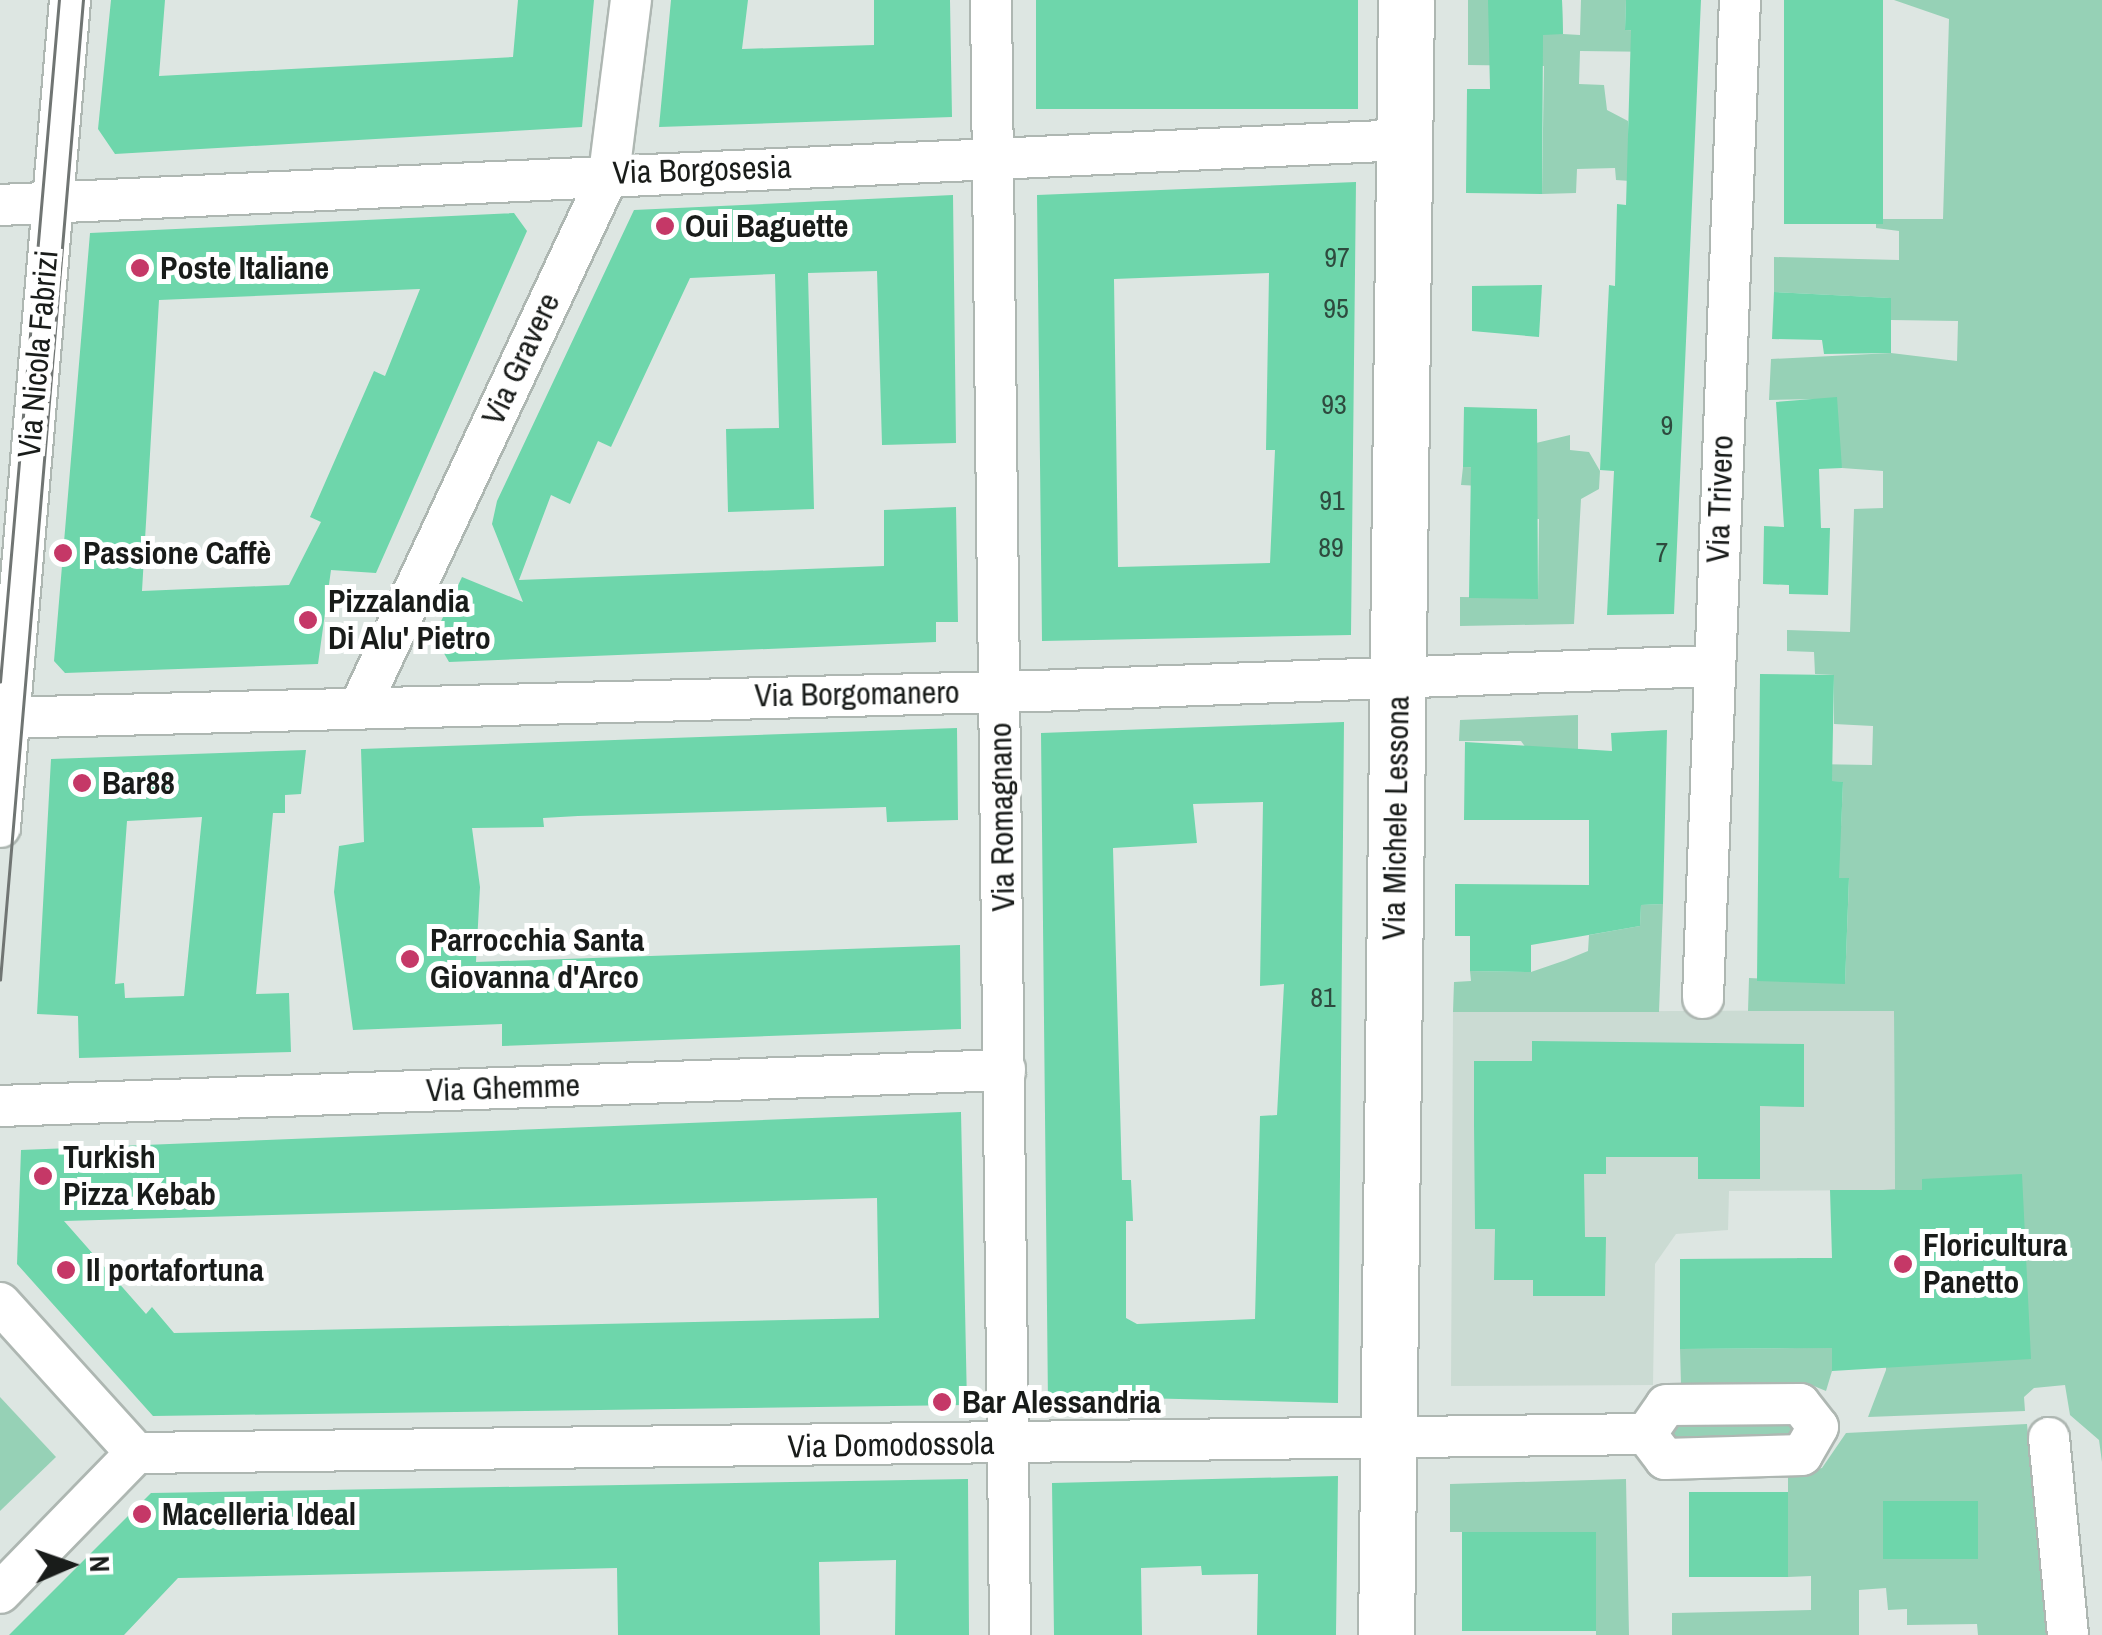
<!DOCTYPE html>
<html>
<head>
<meta charset="utf-8">
<style>
	body { margin:0 }
	#map { position:relative; width:2102px; height:1635px; overflow:hidden; background:#dde6e2; font-family:"Archivo Narrow",sans-serif }
	div>[style] { position:absolute }
	[style*='--x'] { left:calc(var(--x)*1px); top:calc(var(--y)*1px); width:calc(var(--w)*1px); rotate:calc(var(--a)*1deg) }
	.built>* { inset:0; background:#cbdbd3 }
	.green>* { inset:0; background:#96d1b6 }
	.building>* { inset:0; background:#6ed6ab; transform-origin:0 0 }
	.roads { filter:drop-shadow(2px 0 #aeb7b2) drop-shadow(-2px 0 #aeb7b2) drop-shadow(0 2px #aeb7b2) drop-shadow(0 -2px #aeb7b2) }
	.street>* { height:40px; margin:-20px; padding:0 20px; transform-origin:20px; border-radius:20px; background:#fff }
	.secondary>* { height:55px; margin:-27.5px; padding:0 27.5px; transform-origin:27.5px; border-radius:27.5px; background:#fff }
	.tram>* { height:2.5px; margin:-1.25px; padding:0 1.25px; transform-origin:1.25px; border-radius:1.25px; background:#707573 }
	.dots>* { width:28px; height:28px; translate:-50% -50%; box-sizing:border-box; border:5px solid #fff; border-radius:50% }
	span { translate:-50% -50%; white-space:nowrap; text-align:center; line-height:1.15; -webkit-text-stroke:10px #fff; paint-order:stroke }
	.number-label { font-size:28px; color:#2e4a3e }
	.number-label span { -webkit-text-stroke-width:0 }
	.street-label { font-size:32px; color:#191c1a }
	.poi-label { font-size:32px; color:#191c1a; font-weight:700 }
	.left { translate:0 -50%; text-align:left }
	.north { position:absolute; left:20px; top:1515px; width:100px; height:100px; -webkit-text-stroke:8px #fff; paint-order:stroke; rotate:88deg; font-size:28px; font-weight:700; line-height:40px; text-align:center; color:#191c1a }
	.north::after { content:''; display:block; margin:auto; width:35px; height:45px; background:#191c1a; clip-path:polygon(50% 0,100% 100%,50% 72%,0 100%) }
</style>
</head>
<body>
<div id="map">
	<div class="built">
		<i style="clip-path:polygon(1894px 1010px,1895px 1190px,1729px 1191px,1728px 1230px,1676px 1234px,1655px 1264px,1653px 1385px,1451px 1386px,1453px 1012px)"></i>
	</div>
	<div class="green">
		<i style="clip-path:polygon(1468px 0,1562px 0,1563px 34px,1580px 35px,1581px 0,1626px 0,1625px 30px,1669px 31px,1661px 52px,1580px 51px,1579px 84px,1604px 85px,1607px 110px,1628px 121px,1630px 181px,1616px 180px,1615px 168px,1577px 169px,1576px 193px,1542px 194px,1544px 66px,1468px 65px)"></i>
		<i style="clip-path:polygon(1894px 0,2102px 0,2102px 1462px,2099px 1440px,2070px 1415px,2065px 1385px,2034px 1388px,2024px 1397px,2025px 1411px,1868px 1417px,1886px 1370px,1883px 1200px,1883px 1190px,1895px 1189px,1894px 1011px,1748px 1011px,1749px 978px,1845px 983px,1849px 879px,1811px 877px,1841px 827px,1843px 782px,1812px 781px,1812px 764px,1872px 765px,1873px 726px,1834px 724px,1834px 675px,1815px 674px,1814px 652px,1787px 651px,1787px 630px,1850px 632px,1854px 509px,1883px 508px,1883px 471px,1842px 468px,1817px 399px,1769px 400px,1771px 359px,1891px 353px,1957px 361px,1958px 321px,1891px 320px,1890px 298px,1774px 292px,1774px 257px,1899px 260px,1899px 231px,1876px 228px,1876px 219px,1943px 219px,1949px 19px)"></i>
		<i style="clip-path:polygon(1570px 435px,1570px 450px,1589px 452px,1600px 471px,1599px 489px,1581px 499px,1574px 624px,1460px 626px,1460px 597px,1538px 598px,1539px 519px,1503px 518px,1503px 487px,1461px 485px,1463px 467px,1536px 468px,1536px 443px)"></i>
		<i style="clip-path:polygon(1578px 715px,1578px 820px,1521px 741px,1459px 741px,1460px 720px)"></i>
		<i style="clip-path:polygon(1663px 904px,1659px 1012px,1453px 1012px,1454px 982px,1471px 981px,1470px 971px,1531px 972px,1566px 960px,1588px 951px,1589px 935px,1640px 926px,1641px 905px)"></i>
		<i style="clip-path:polygon(1797px 1258px,1832px 1258px,1832px 1371px,1826px 1391px,1809px 1384px,1681px 1385px,1680px 1349px,1797px 1348px)"></i>
		<i style="clip-path:polygon(0 1397px,56px 1457px,0 1511px)"></i>
		<i style="clip-path:polygon(1790px 1417px,1798px 1430px,1787px 1440px,1671px 1439px,1669px 1424px)"></i>
		<i style="clip-path:polygon(2027px 1424px,2047px 1635px,1978px 1635px,1977px 1624px,1907px 1625px,1907px 1609px,1888px 1610px,1886px 1588px,1859px 1590px,1859px 1635px,1672px 1635px,1672px 1613px,1811px 1610px,1811px 1576px,1788px 1577px,1788px 1475px,1822px 1468px,1846px 1433px)"></i>
		<i style="clip-path:polygon(1626px 1479px,1629px 1635px,1596px 1635px,1596px 1532px,1450px 1532px,1450px 1484px)"></i>
	</div>
	<div class="building">
		<i style="clip-path:polygon(111px 0,165px 0,159px 76px,513px 57px,518px 0,594px 0,582px 127px,115px 154px,98px 129px)"></i>
		<i style="clip-path:polygon(671px 0,748px 0,742px 49px,874px 45px,874px 0,950px 0,952px 117px,659px 127px)"></i>
		<i style="left:1036px;top:0;width:322px;height:109px"></i>
		<i style="clip-path:polygon(1488px 0,1562px 0,1563px 34px,1543px 35px,1542px 194px,1466px 193px,1467px 89px,1490px 89px)"></i>
		<i style="clip-path:polygon(1626px 0,1701px 0,1674px 614px,1607px 615px,1614px 471px,1600px 470px,1609px 285px,1615px 286px,1617px 204px,1626px 205px,1631px 30px,1625px 30px)"></i>
		<i style="left:1784px;top:0;width:99px;height:224px"></i>
		<i style="clip-path:polygon(evenodd,1356px 182px,1351px 635px,1042px 641px,1037px 195px,1356px 182px,1269px 273px,1266px 450px,1275px 450px,1270px 563px,1118px 567px,1114px 279px,1269px 273px)"></i>
		<i style="clip-path:polygon(953px 195px,956px 443px,882px 445px,877px 271px,808px 273px,814px 509px,728px 512px,726px 429px,779px 428px,775px 274px,690px 278px,611px 447px,598px 441px,570px 504px,551px 495px,519px 580px,884px 566px,884px 510px,956px 507px,958px 622px,936px 622px,936px 642px,449px 662px,434px 636px,462px 577px,523px 602px,492px 524px,497px 501px,634px 210px)"></i>
		<i style="clip-path:polygon(evenodd,514px 213px,527px 231px,376px 573px,331px 570px,318px 664px,65px 673px,54px 661px,90px 233px,514px 213px,420px 289px,385px 376px,374px 371px,310px 517px,321px 522px,289px 585px,142px 591px,159px 300px,420px 289px)"></i>
		<i style="clip-path:polygon(1542px 285px,1539px 337px,1472px 331px,1472px 286px)"></i>
		<i style="clip-path:polygon(1774px 292px,1891px 298px,1891px 353px,1824px 354px,1822px 340px,1772px 339px)"></i>
		<i style="clip-path:polygon(1837px 397px,1842px 468px,1819px 469px,1821px 528px,1830px 528px,1828px 595px,1789px 594px,1789px 585px,1763px 584px,1764px 526px,1784px 527px,1776px 402px)"></i>
		<i style="clip-path:polygon(1464px 407px,1537px 409px,1538px 599px,1469px 598px,1471px 467px,1463px 467px)"></i>
		<i style="clip-path:polygon(1760px 674px,1834px 675px,1832px 781px,1843px 782px,1839px 878px,1849px 878px,1845px 984px,1757px 981px)"></i>
		<i style="clip-path:polygon(evenodd,1344px 722px,1338px 1403px,1138px 1398px,1138px 1403px,1048px 1404px,1041px 733px,1344px 722px,1263px 802px,1260px 986px,1284px 984px,1277px 1115px,1260px 1116px,1255px 1319px,1137px 1324px,1126px 1318px,1126px 1221px,1133px 1221px,1131px 1180px,1122px 1180px,1113px 848px,1197px 843px,1193px 804px,1263px 802px)"></i>
		<i style="clip-path:polygon(957px 728px,958px 820px,887px 822px,886px 807px,578px 816px,543px 818px,544px 827px,472px 828px,480px 887px,476px 962px,960px 945px,961px 1029px,502px 1046px,502px 1024px,353px 1030px,334px 892px,339px 846px,364px 842px,361px 749px)"></i>
		<i style="clip-path:polygon(1667px 730px,1663px 904px,1641px 905px,1640px 926px,1531px 945px,1531px 972px,1470px 971px,1470px 936px,1455px 936px,1455px 884px,1589px 885px,1589px 820px,1464px 820px,1465px 742px,1612px 751px,1611px 733px)"></i>
		<i style="clip-path:polygon(evenodd,306px 750px,301px 794px,285px 795px,285px 813px,273px 813px,256px 994px,289px 993px,291px 1052px,79px 1058px,78px 1016px,37px 1014px,51px 759px,306px 750px,202px 817px,184px 996px,125px 998px,124px 983px,115px 984px,127px 821px,202px 817px)"></i>
		<i style="clip-path:polygon(1532px 1041px,1804px 1044px,1804px 1107px,1760px 1106px,1760px 1179px,1698px 1179px,1698px 1157px,1606px 1157px,1606px 1174px,1584px 1174px,1585px 1237px,1606px 1237px,1605px 1296px,1533px 1296px,1533px 1280px,1494px 1280px,1495px 1229px,1475px 1229px,1474px 1124px,1474px 1061px,1532px 1061px)"></i>
		<i style="clip-path:polygon(evenodd,961px 1112px,967px 1405px,153px 1416px,17px 1264px,21px 1150px,961px 1112px,877px 1198px,879px 1318px,174px 1333px,152px 1307px,146px 1314px,64px 1221px,877px 1198px)"></i>
		<i style="clip-path:polygon(2022px 1174px,2031px 1359px,1832px 1371px,1832px 1348px,1680px 1349px,1680px 1259px,1832px 1258px,1830px 1190px,1922px 1190px,1922px 1179px)"></i>
		<i style="clip-path:polygon(1338px 1476px,1336px 1635px,1257px 1635px,1258px 1574px,1202px 1575px,1201px 1566px,1141px 1568px,1142px 1635px,1054px 1635px,1052px 1483px)"></i>
		<i style="clip-path:polygon(968px 1479px,969px 1635px,895px 1635px,896px 1560px,819px 1562px,820px 1635px,618px 1635px,617px 1568px,178px 1578px,124px 1635px,9px 1635px,151px 1493px)"></i>
		<i style="left:1689px;top:1492px;width:99px;height:85px"></i>
		<i style="left:1978px;top:1501px;width:58px;height:95px;rotate:90deg"></i>
		<i style="left:1462px;top:1532px;width:134px;height:99px"></i>
	</div>
	<div class="roads">
		<div class="street">
			<i style="--x:991;--y:0;--w:1635;--a:89.33"></i>
			<i style="--x:0;--y:205;--w:1407;--a:-2.65"></i>
			<i style="--x:361;--y:704;--w:585;--a:-64.92"></i>
			<i style="--x:609;--y:174;--w:175;--a:-82.8"></i>
			<i style="--x:0;--y:718;--w:1037;--a:-1.49"></i>
			<i style="--x:1037;--y:691;--w:676;--a:-2.12"></i>
			<i style="--x:0;--y:827;--w:830;--a:-85.16"></i>
			<i style="--x:1703;--y:998;--w:999;--a:-87.88"></i>
			<i style="--x:0;--y:1106;--w:1006;--a:-2.05"></i>
			<i style="--x:0;--y:1303;--w:202;--a:47.8"></i>
			<i style="--x:136;--y:1453;--w:195;--a:134.2"></i>
			<i style="--x:1800;--y:1404;--w:29;--a:52"></i>
			<i style="--x:1818;--y:1427;--w:32;--a:120"></i>
			<i style="--x:1802;--y:1455;--w:137;--a:178.3"></i>
			<i style="--x:1665;--y:1459;--w:31;--a:-127"></i>
			<i style="--x:1646;--y:1434;--w:35;--a:-55"></i>
			<i style="--x:1666;--y:1405;--w:134;--a:-0.4"></i>
			<i style="--x:2049;--y:1438;--w:198;--a:84.5"></i>
			<i style="--x:136;--y:1453;--w:1510;--a:-0.72"></i>
		</div>
		<div class="secondary">
			<i style="--x:1386;--y:1635;--w:1635;--a:-89.3"></i>
		</div>
	</div>
	<div class="tram">
		<i style="--x:0;--y:682;--w:685;--a:-85.06"></i>
		<i style="--x:0;--y:980;--w:984;--a:-85.16"></i>
	</div>
	<div class="dots">
		<i style="left:665px;top:226px;background:#c53867"></i>
		<i style="left:140px;top:268px;background:#c53867"></i>
		<i style="left:63px;top:553px;background:#c53867"></i>
		<i style="left:308px;top:620px;background:#c53867"></i>
		<i style="left:82px;top:783px;background:#c53867"></i>
		<i style="left:410px;top:959px;background:#c53867"></i>
		<i style="left:43px;top:1176px;background:#c53867"></i>
		<i style="left:1903px;top:1264px;background:#c53867"></i>
		<i style="left:66px;top:1270px;background:#c53867"></i>
		<i style="left:942px;top:1402px;background:#c53867"></i>
		<i style="left:142px;top:1514px;background:#c53867"></i>
	</div>
	<div class="number-label">
		<span style="left:1337px;top:257px">97</span>
		<span style="left:1336px;top:308px">95</span>
		<span style="left:1334px;top:404px">93</span>
		<span style="left:1667px;top:425px">9</span>
		<span style="left:1332px;top:500px">91</span>
		<span style="left:1331px;top:547px">89</span>
		<span style="left:1662px;top:552px">7</span>
		<span style="left:1323px;top:997px">81</span>
	</div>
	<div class="street-label">
		<span style="left:702px;top:170px;rotate:-2deg">Via Borgosesia</span>
		<span style="left:38px;top:354px;rotate:-85deg">Via Nicola Fabrizi</span>
		<span style="left:521px;top:359px;rotate:-65deg">Via Gravere</span>
		<span style="left:1720px;top:499px;rotate:-88deg">Via Trivero</span>
		<span style="left:857px;top:694px;rotate:-1deg">Via Borgomanero</span>
		<span style="left:1002px;top:817px;rotate:-91deg">Via Romagnano</span>
		<span style="left:1396px;top:818px;rotate:-89deg">Via Michele Lessona</span>
		<span style="left:503px;top:1088px;rotate:-2deg">Via Ghemme</span>
		<span style="left:891px;top:1445px;rotate:-1deg">Via Domodossola</span>
	</div>
	<div class="poi-label">
		<span class="left" style="left:685px;top:226px">Oui Baguette</span>
		<span class="left" style="left:160px;top:268px">Poste Italiane</span>
		<span class="left" style="left:83px;top:553px">Passione Caffè</span>
		<span class="left" style="left:328px;top:620px">Pizzalandia<br>Di Alu' Pietro</span>
		<span class="left" style="left:102px;top:783px">Bar88</span>
		<span class="left" style="left:430px;top:959px">Parrocchia Santa<br>Giovanna d'Arco</span>
		<span class="left" style="left:63px;top:1176px">Turkish<br>Pizza Kebab</span>
		<span class="left" style="left:1923px;top:1264px">Floricultura<br>Panetto</span>
		<span class="left" style="left:86px;top:1270px">Il portafortuna</span>
		<span class="left" style="left:962px;top:1402px">Bar Alessandria</span>
		<span class="left" style="left:162px;top:1514px">Macelleria Ideal</span>
	</div>
	<div class="north">N</div>
</div>
</body>
</html>
